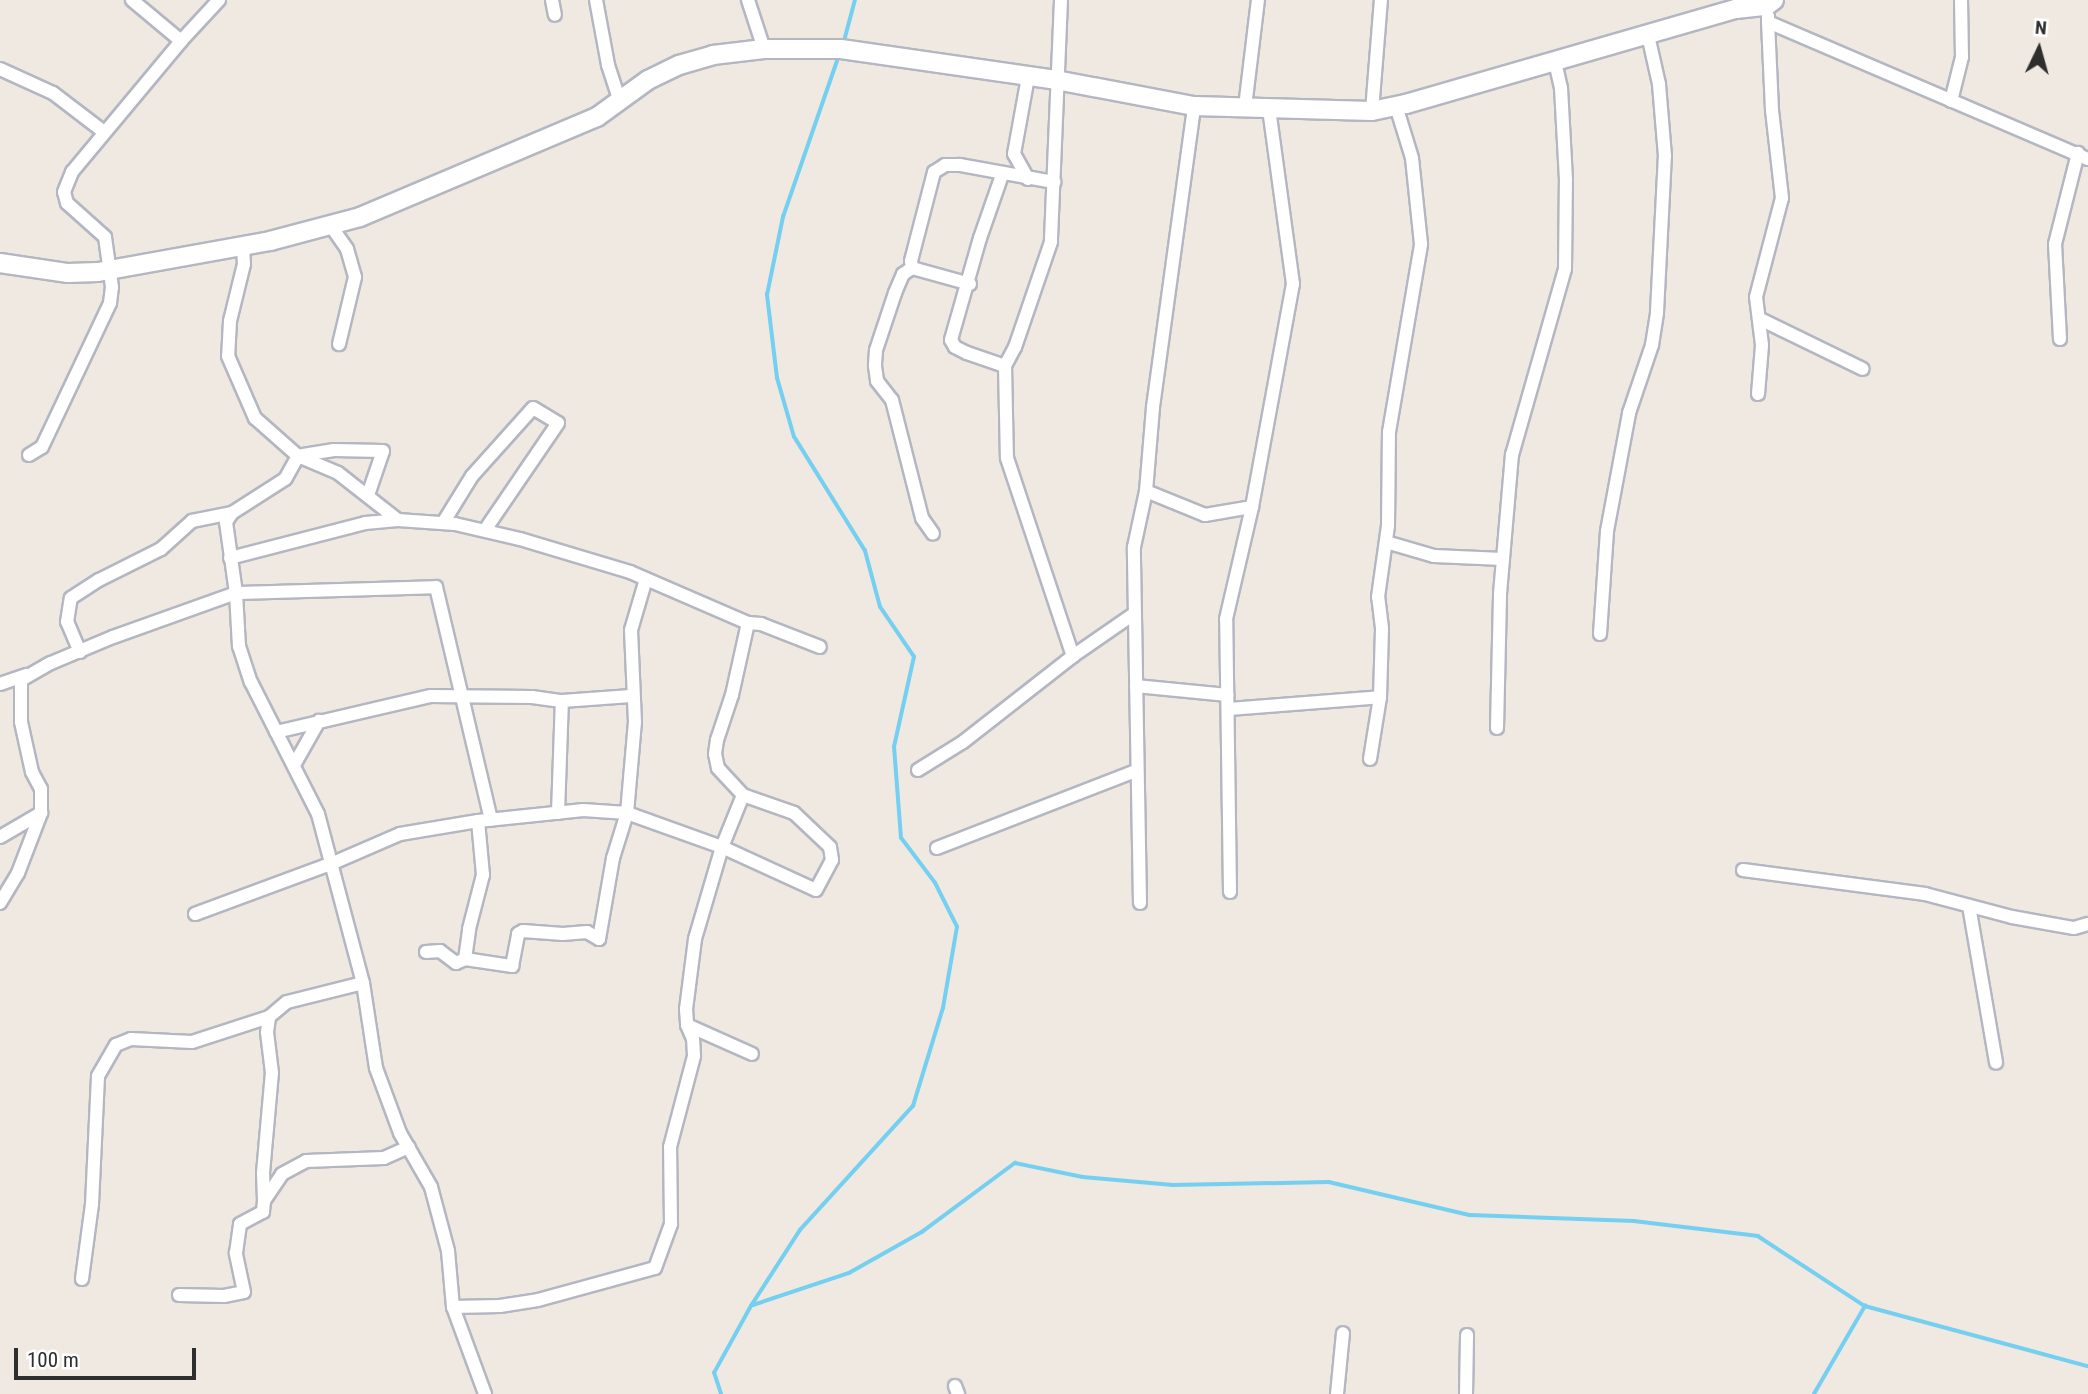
<!DOCTYPE html>
<html>
<head>
<meta charset="utf-8">
<style>
	body { margin:0 }
	#map { position:relative; width:2088px; height:1394px; overflow:hidden; background:#efe9e1; font-family:"Roboto Condensed",sans-serif }
	div>[style] { position:absolute }
	[style*='--x'] { left:calc(var(--x)*1px); top:calc(var(--y)*1px); width:calc(var(--w)*1px); rotate:calc(var(--a)*1deg) }
	.stream>* { height:3.5px; margin:-1.75px; padding:0 1.75px; transform-origin:1.75px; border-radius:1.75px; background:#75cff0 }
	.roads { filter:drop-shadow(2px 0 #b4b7c1) drop-shadow(-2px 0 #b4b7c1) drop-shadow(0 2px #b4b7c1) drop-shadow(0 -2px #b4b7c1) }
	.street>* { height:12px; margin:-6px; padding:0 6px; transform-origin:6px; border-radius:6px; background:#fff }
	.secondary>* { height:18px; margin:-9px; padding:0 9px; transform-origin:9px; border-radius:9px; background:#fff }
	span { translate:-50% -50%; white-space:nowrap; text-align:center; line-height:1.15; -webkit-text-stroke:7px #fff; paint-order:stroke }
	.north { position:absolute; left:2004px; top:14px; width:70px; height:70px; -webkit-text-stroke:5px #fff; paint-order:stroke; rotate:5deg; font-size:19px; font-weight:700; line-height:28px; text-align:center; color:#2e2e2e }
	.north::after { content:''; display:block; margin:auto; width:24px; height:32px; background:#2e2e2e; clip-path:polygon(50% 0,100% 100%,50% 72%,0 100%) }
	.scale { position:absolute; left:14px; top:1348px; width:182px; height:32px; box-sizing:border-box; border:4px solid #2e2e2e; border-top:0; padding-left:9px; font-size:21px; line-height:24px; white-space:nowrap; color:#2e2e2e; -webkit-text-stroke:5px #fff; paint-order:stroke }
</style>
</head>
<body>
<div id="map">
	<div class="stream">
		<i style="--x:843;--y:45;--w:47;--a:-75.1"></i>
		<i style="--x:753;--y:1305;--w:101;--a:-18.4"></i>
		<i style="--x:849;--y:1273;--w:84;--a:-29.3"></i>
		<i style="--x:922;--y:1232;--w:116;--a:-36.6"></i>
		<i style="--x:1015;--y:1163;--w:69;--a:11.6"></i>
		<i style="--x:1083;--y:1177;--w:90;--a:5.1"></i>
		<i style="--x:1173;--y:1185;--w:156;--a:-1.1"></i>
		<i style="--x:1329;--y:1182;--w:145;--a:13.2"></i>
		<i style="--x:1470;--y:1215;--w:164;--a:2.1"></i>
		<i style="--x:1634;--y:1221;--w:125;--a:6.9"></i>
		<i style="--x:1758;--y:1236;--w:128;--a:33.2"></i>
		<i style="--x:1865;--y:1306;--w:231;--a:15.1"></i>
		<i style="--x:721;--y:1394;--w:22;--a:-108"></i>
		<i style="--x:714;--y:1373;--w:77;--a:-61.1"></i>
		<i style="--x:751;--y:1306;--w:90;--a:-57.2"></i>
		<i style="--x:800;--y:1230;--w:168;--a:-47.7"></i>
		<i style="--x:913;--y:1106;--w:102;--a:-73"></i>
		<i style="--x:943;--y:1008;--w:82;--a:-80.2"></i>
		<i style="--x:957;--y:927;--w:49;--a:-116.6"></i>
		<i style="--x:935;--y:883;--w:56;--a:-127.1"></i>
		<i style="--x:901;--y:838;--w:91;--a:-94.4"></i>
		<i style="--x:894;--y:747;--w:92;--a:-77.5"></i>
		<i style="--x:914;--y:657;--w:60;--a:-124.2"></i>
		<i style="--x:880;--y:607;--w:58;--a:-105"></i>
		<i style="--x:865;--y:551;--w:134;--a:-121.9"></i>
		<i style="--x:794;--y:437;--w:61;--a:-106.1"></i>
		<i style="--x:777;--y:378;--w:84;--a:-96.9"></i>
		<i style="--x:767;--y:295;--w:80;--a:-78.4"></i>
		<i style="--x:783;--y:217;--w:171;--a:-70.9"></i>
		<i style="--x:1814;--y:1394;--w:102;--a:-59.9"></i>
	</div>
	<div class="roads">
		<div class="street">
			<i style="--x:132;--y:0;--w:64;--a:39.9"></i>
			<i style="--x:552;--y:0;--w:15;--a:79"></i>
			<i style="--x:596;--y:0;--w:66;--a:79.5"></i>
			<i style="--x:608;--y:65;--w:39;--a:72"></i>
			<i style="--x:748;--y:0;--w:52;--a:71.9"></i>
			<i style="--x:1061;--y:0;--w:242;--a:92.4"></i>
			<i style="--x:1051;--y:242;--w:111;--a:108.9"></i>
			<i style="--x:1015;--y:347;--w:21;--a:118"></i>
			<i style="--x:1005;--y:366;--w:92;--a:88.8"></i>
			<i style="--x:1007;--y:458;--w:209;--a:71.6"></i>
			<i style="--x:1768;--y:16;--w:6;--a:90"></i>
			<i style="--x:1768;--y:22;--w:348;--a:23.2"></i>
			<i style="--x:0;--y:69;--w:58;--a:24.4"></i>
			<i style="--x:53;--y:93;--w:64;--a:37.4"></i>
			<i style="--x:1951;--y:101;--w:45;--a:-76"></i>
			<i style="--x:1962;--y:57;--w:57;--a:-91"></i>
			<i style="--x:1245;--y:107;--w:108;--a:-83.1"></i>
			<i style="--x:1372;--y:111;--w:111;--a:-85.4"></i>
			<i style="--x:1002;--y:175;--w:67;--a:109.2"></i>
			<i style="--x:980;--y:238;--w:106;--a:105.9"></i>
			<i style="--x:951;--y:340;--w:8;--a:60"></i>
			<i style="--x:955;--y:347;--w:13;--a:27"></i>
			<i style="--x:967;--y:353;--w:40;--a:18.9"></i>
			<i style="--x:1028;--y:179;--w:29;--a:-119"></i>
			<i style="--x:1014;--y:154;--w:78;--a:-79.7"></i>
			<i style="--x:331;--y:226;--w:28;--a:55"></i>
			<i style="--x:347;--y:249;--w:29;--a:74"></i>
			<i style="--x:355;--y:277;--w:69;--a:103.4"></i>
			<i style="--x:243;--y:246;--w:18;--a:87"></i>
			<i style="--x:244;--y:264;--w:59;--a:103.8"></i>
			<i style="--x:230;--y:321;--w:35;--a:93"></i>
			<i style="--x:228;--y:356;--w:68;--a:66.5"></i>
			<i style="--x:255;--y:418;--w:57;--a:41.5"></i>
			<i style="--x:298;--y:456;--w:26;--a:119"></i>
			<i style="--x:285;--y:479;--w:63;--a:147.3"></i>
			<i style="--x:232;--y:513;--w:11;--a:124"></i>
			<i style="--x:226;--y:522;--w:72;--a:82"></i>
			<i style="--x:236;--y:593;--w:53;--a:86.8"></i>
			<i style="--x:239;--y:646;--w:38;--a:72"></i>
			<i style="--x:251;--y:682;--w:148;--a:63.1"></i>
			<i style="--x:318;--y:814;--w:175;--a:75.1"></i>
			<i style="--x:363;--y:983;--w:86;--a:81.3"></i>
			<i style="--x:376;--y:1068;--w:69;--a:69.7"></i>
			<i style="--x:400;--y:1133;--w:62;--a:60.1"></i>
			<i style="--x:431;--y:1187;--w:66;--a:75.1"></i>
			<i style="--x:448;--y:1251;--w:56;--a:84.9"></i>
			<i style="--x:453;--y:1307;--w:93;--a:69.8"></i>
			<i style="--x:912;--y:268;--w:11;--a:146"></i>
			<i style="--x:903;--y:274;--w:21;--a:113"></i>
			<i style="--x:895;--y:293;--w:60;--a:108.4"></i>
			<i style="--x:876;--y:350;--w:16;--a:94"></i>
			<i style="--x:875;--y:366;--w:15;--a:82"></i>
			<i style="--x:877;--y:381;--w:24;--a:52"></i>
			<i style="--x:892;--y:400;--w:122;--a:75.7"></i>
			<i style="--x:922;--y:518;--w:19;--a:55"></i>
			<i style="--x:970;--y:284;--w:60;--a:-164.6"></i>
			<i style="--x:912;--y:268;--w:7;--a:-98"></i>
			<i style="--x:911;--y:261;--w:92;--a:-75.5"></i>
			<i style="--x:934;--y:172;--w:13;--a:-32"></i>
			<i style="--x:945;--y:165;--w:15;--a:0"></i>
			<i style="--x:960;--y:165;--w:96;--a:10.3"></i>
			<i style="--x:1760;--y:319;--w:114;--a:25.9"></i>
			<i style="--x:2060;--y:339;--w:95;--a:-93"></i>
			<i style="--x:2055;--y:244;--w:94;--a:-75.8"></i>
			<i style="--x:1758;--y:394;--w:49;--a:-85.3"></i>
			<i style="--x:1762;--y:345;--w:48;--a:-97.1"></i>
			<i style="--x:1756;--y:297;--w:102;--a:-75.3"></i>
			<i style="--x:1782;--y:198;--w:89;--a:-96.5"></i>
			<i style="--x:1772;--y:110;--w:88;--a:-92.6"></i>
			<i style="--x:29;--y:455;--w:15;--a:-32"></i>
			<i style="--x:42;--y:447;--w:159;--a:-64.7"></i>
			<i style="--x:110;--y:303;--w:16;--a:-83"></i>
			<i style="--x:112;--y:287;--w:50;--a:-98"></i>
			<i style="--x:105;--y:237;--w:51;--a:-138.2"></i>
			<i style="--x:67;--y:203;--w:11;--a:-105"></i>
			<i style="--x:64;--y:192;--w:22;--a:-68"></i>
			<i style="--x:72;--y:172;--w:170;--a:-50.2"></i>
			<i style="--x:181;--y:41;--w:56;--a:-47.2"></i>
			<i style="--x:1146;--y:491;--w:64;--a:22.1"></i>
			<i style="--x:1205;--y:515;--w:48;--a:-9.7"></i>
			<i style="--x:1252;--y:507;--w:227;--a:-79.6"></i>
			<i style="--x:1293;--y:284;--w:177;--a:-97.8"></i>
			<i style="--x:368;--y:495;--w:46;--a:-71.2"></i>
			<i style="--x:383;--y:451;--w:49;--a:-178.8"></i>
			<i style="--x:334;--y:450;--w:36;--a:171"></i>
			<i style="--x:298;--y:456;--w:43;--a:23"></i>
			<i style="--x:338;--y:473;--w:76;--a:38.1"></i>
			<i style="--x:443;--y:523;--w:55;--a:-58.3"></i>
			<i style="--x:472;--y:476;--w:91;--a:-48.1"></i>
			<i style="--x:533;--y:408;--w:29;--a:31"></i>
			<i style="--x:558;--y:423;--w:130;--a:124.3"></i>
			<i style="--x:1386;--y:542;--w:50;--a:16.3"></i>
			<i style="--x:1434;--y:556;--w:69;--a:2.5"></i>
			<i style="--x:230;--y:558;--w:139;--a:-14.5"></i>
			<i style="--x:365;--y:523;--w:33;--a:-5"></i>
			<i style="--x:398;--y:520;--w:57;--a:4"></i>
			<i style="--x:455;--y:524;--w:67;--a:13"></i>
			<i style="--x:520;--y:539;--w:115;--a:16.7"></i>
			<i style="--x:630;--y:572;--w:129;--a:23.4"></i>
			<i style="--x:748;--y:623;--w:13;--a:4"></i>
			<i style="--x:761;--y:624;--w:63;--a:21.3"></i>
			<i style="--x:1600;--y:634;--w:103;--a:-86.1"></i>
			<i style="--x:1607;--y:531;--w:120;--a:-79.4"></i>
			<i style="--x:1629;--y:413;--w:72;--a:-71.3"></i>
			<i style="--x:1652;--y:345;--w:33;--a:-81"></i>
			<i style="--x:1657;--y:312;--w:156;--a:-87.1"></i>
			<i style="--x:1665;--y:156;--w:72;--a:-94.8"></i>
			<i style="--x:1659;--y:84;--w:50;--a:-102.7"></i>
			<i style="--x:80;--y:652;--w:33;--a:-113"></i>
			<i style="--x:67;--y:622;--w:24;--a:-81"></i>
			<i style="--x:71;--y:598;--w:33;--a:-33"></i>
			<i style="--x:99;--y:580;--w:69;--a:-26.6"></i>
			<i style="--x:161;--y:549;--w:42;--a:-42.1"></i>
			<i style="--x:192;--y:521;--w:41;--a:-11.3"></i>
			<i style="--x:0;--y:684;--w:28;--a:-19"></i>
			<i style="--x:1136;--y:686;--w:92;--a:5.6"></i>
			<i style="--x:1229;--y:709;--w:151;--a:-4.5"></i>
			<i style="--x:1497;--y:728;--w:134;--a:-88.7"></i>
			<i style="--x:1500;--y:594;--w:140;--a:-85.1"></i>
			<i style="--x:1512;--y:455;--w:193;--a:-74.1"></i>
			<i style="--x:1565;--y:269;--w:89;--a:-89.4"></i>
			<i style="--x:1566;--y:180;--w:92;--a:-93.1"></i>
			<i style="--x:1561;--y:88;--w:27;--a:-103"></i>
			<i style="--x:276;--y:732;--w:159;--a:-13.1"></i>
			<i style="--x:431;--y:696;--w:101;--a:0.6"></i>
			<i style="--x:532;--y:697;--w:30;--a:8"></i>
			<i style="--x:562;--y:701;--w:69;--a:-4.1"></i>
			<i style="--x:1370;--y:759;--w:63;--a:-80.8"></i>
			<i style="--x:1380;--y:697;--w:69;--a:-88.3"></i>
			<i style="--x:1382;--y:628;--w:31;--a:-97"></i>
			<i style="--x:1378;--y:597;--w:72;--a:-82"></i>
			<i style="--x:1388;--y:526;--w:94;--a:-89.4"></i>
			<i style="--x:1389;--y:432;--w:191;--a:-80.3"></i>
			<i style="--x:1421;--y:244;--w:86;--a:-96"></i>
			<i style="--x:1412;--y:158;--w:54;--a:-107.1"></i>
			<i style="--x:294;--y:765;--w:51;--a:-60.4"></i>
			<i style="--x:918;--y:770;--w:53;--a:-31.9"></i>
			<i style="--x:963;--y:742;--w:140;--a:-38"></i>
			<i style="--x:1073;--y:656;--w:75;--a:-34.7"></i>
			<i style="--x:743;--y:795;--w:56;--a:112"></i>
			<i style="--x:722;--y:847;--w:96;--a:106.4"></i>
			<i style="--x:695;--y:939;--w:71;--a:97.3"></i>
			<i style="--x:686;--y:1009;--w:16;--a:86"></i>
			<i style="--x:687;--y:1025;--w:71;--a:24"></i>
			<i style="--x:558;--y:813;--w:112;--a:-88"></i>
			<i style="--x:0;--y:837;--w:48;--a:-30.3"></i>
			<i style="--x:937;--y:848;--w:213;--a:-21.2"></i>
			<i style="--x:1743;--y:870;--w:184;--a:7.5"></i>
			<i style="--x:1925;--y:894;--w:90;--a:14.8"></i>
			<i style="--x:2012;--y:917;--w:63;--a:10.1"></i>
			<i style="--x:2074;--y:928;--w:15;--a:-16"></i>
			<i style="--x:1230;--y:892;--w:273;--a:-90.8"></i>
			<i style="--x:1226;--y:619;--w:115;--a:-76.9"></i>
			<i style="--x:0;--y:903;--w:35;--a:-59"></i>
			<i style="--x:18;--y:873;--w:64;--a:-69"></i>
			<i style="--x:41;--y:813;--w:24;--a:-90"></i>
			<i style="--x:41;--y:789;--w:19;--a:-118"></i>
			<i style="--x:32;--y:772;--w:51;--a:-102.4"></i>
			<i style="--x:21;--y:722;--w:42;--a:-90"></i>
			<i style="--x:21;--y:680;--w:34;--a:-30"></i>
			<i style="--x:51;--y:663;--w:67;--a:-22.8"></i>
			<i style="--x:113;--y:637;--w:131;--a:-19.7"></i>
			<i style="--x:236;--y:593;--w:200;--a:-1.7"></i>
			<i style="--x:436;--y:587;--w:239;--a:76.7"></i>
			<i style="--x:1140;--y:903;--w:356;--a:-91"></i>
			<i style="--x:1134;--y:547;--w:57;--a:-77.9"></i>
			<i style="--x:1146;--y:491;--w:84;--a:-85.2"></i>
			<i style="--x:1153;--y:407;--w:304;--a:-82.2"></i>
			<i style="--x:1969;--y:906;--w:159;--a:80.2"></i>
			<i style="--x:195;--y:914;--w:147;--a:-20.3"></i>
			<i style="--x:333;--y:863;--w:73;--a:-23.4"></i>
			<i style="--x:400;--y:834;--w:79;--a:-9.5"></i>
			<i style="--x:478;--y:821;--w:106;--a:-6"></i>
			<i style="--x:583;--y:810;--w:44;--a:3.9"></i>
			<i style="--x:627;--y:813;--w:101;--a:19.7"></i>
			<i style="--x:722;--y:847;--w:103;--a:24.6"></i>
			<i style="--x:816;--y:890;--w:34;--a:-62"></i>
			<i style="--x:832;--y:860;--w:13;--a:-99"></i>
			<i style="--x:830;--y:847;--w:50;--a:-136.6"></i>
			<i style="--x:794;--y:813;--w:54;--a:-160.6"></i>
			<i style="--x:743;--y:795;--w:37;--a:-133"></i>
			<i style="--x:718;--y:768;--w:14;--a:-102"></i>
			<i style="--x:715;--y:754;--w:14;--a:-82"></i>
			<i style="--x:717;--y:740;--w:47;--a:-71.6"></i>
			<i style="--x:732;--y:695;--w:74;--a:-77.5"></i>
			<i style="--x:426;--y:952;--w:14;--a:-4"></i>
			<i style="--x:440;--y:951;--w:20;--a:37"></i>
			<i style="--x:456;--y:963;--w:10;--a:-24"></i>
			<i style="--x:465;--y:959;--w:48;--a:8.5"></i>
			<i style="--x:512;--y:966;--w:33;--a:-79"></i>
			<i style="--x:518;--y:934;--w:6;--a:-31"></i>
			<i style="--x:523;--y:931;--w:40;--a:4.3"></i>
			<i style="--x:563;--y:934;--w:24;--a:-5"></i>
			<i style="--x:587;--y:932;--w:14;--a:30"></i>
			<i style="--x:599;--y:939;--w:82;--a:-80.2"></i>
			<i style="--x:613;--y:858;--w:47;--a:-72.7"></i>
			<i style="--x:627;--y:813;--w:91;--a:-85"></i>
			<i style="--x:635;--y:722;--w:92;--a:-92.5"></i>
			<i style="--x:631;--y:630;--w:53;--a:-73.6"></i>
			<i style="--x:465;--y:959;--w:30;--a:-82"></i>
			<i style="--x:469;--y:929;--w:56;--a:-75.5"></i>
			<i style="--x:483;--y:875;--w:54;--a:-95.3"></i>
			<i style="--x:264;--y:1201;--w:28;--a:-92"></i>
			<i style="--x:263;--y:1173;--w:100;--a:-84.9"></i>
			<i style="--x:272;--y:1073;--w:41;--a:-97"></i>
			<i style="--x:267;--y:1032;--w:15;--a:-82"></i>
			<i style="--x:269;--y:1017;--w:23;--a:-40"></i>
			<i style="--x:287;--y:1002;--w:78;--a:-14"></i>
			<i style="--x:82;--y:1279;--w:76;--a:-82.4"></i>
			<i style="--x:92;--y:1204;--w:128;--a:-87.3"></i>
			<i style="--x:98;--y:1076;--w:36;--a:-60"></i>
			<i style="--x:116;--y:1045;--w:16;--a:-22"></i>
			<i style="--x:131;--y:1039;--w:61;--a:2.8"></i>
			<i style="--x:192;--y:1042;--w:81;--a:-18"></i>
			<i style="--x:179;--y:1295;--w:45;--a:1.3"></i>
			<i style="--x:224;--y:1296;--w:20;--a:-11"></i>
			<i style="--x:244;--y:1292;--w:40;--a:-102"></i>
			<i style="--x:236;--y:1253;--w:29;--a:-82"></i>
			<i style="--x:240;--y:1224;--w:26;--a:-28"></i>
			<i style="--x:263;--y:1212;--w:11;--a:-85"></i>
			<i style="--x:264;--y:1201;--w:32;--a:-56"></i>
			<i style="--x:282;--y:1174;--w:27;--a:-28"></i>
			<i style="--x:306;--y:1161;--w:78;--a:-2.2"></i>
			<i style="--x:384;--y:1158;--w:27;--a:-24"></i>
			<i style="--x:453;--y:1307;--w:47;--a:-1.2"></i>
			<i style="--x:500;--y:1306;--w:38;--a:-9"></i>
			<i style="--x:538;--y:1300;--w:121;--a:-15.3"></i>
			<i style="--x:655;--y:1268;--w:47;--a:-70"></i>
			<i style="--x:671;--y:1224;--w:77;--a:-90.7"></i>
			<i style="--x:670;--y:1147;--w:94;--a:-75.2"></i>
			<i style="--x:694;--y:1056;--w:17;--a:-93"></i>
			<i style="--x:693;--y:1039;--w:15;--a:-113"></i>
			<i style="--x:955;--y:1386;--w:9;--a:69"></i>
			<i style="--x:1337;--y:1394;--w:61;--a:-84.4"></i>
			<i style="--x:1466;--y:1394;--w:59;--a:-89"></i>
		</div>
		<div class="secondary">
			<i style="--x:0;--y:263;--w:69;--a:8.4"></i>
			<i style="--x:68;--y:273;--w:30;--a:-2"></i>
			<i style="--x:98;--y:272;--w:175;--a:-10.2"></i>
			<i style="--x:270;--y:241;--w:93;--a:-14.9"></i>
			<i style="--x:360;--y:217;--w:257;--a:-22.9"></i>
			<i style="--x:597;--y:117;--w:63;--a:-36"></i>
			<i style="--x:648;--y:80;--w:34;--a:-26"></i>
			<i style="--x:679;--y:65;--w:35;--a:-16"></i>
			<i style="--x:713;--y:55;--w:51;--a:-6.7"></i>
			<i style="--x:764;--y:49;--w:77;--a:0"></i>
			<i style="--x:841;--y:49;--w:217;--a:8.2"></i>
			<i style="--x:1056;--y:80;--w:140;--a:10.7"></i>
			<i style="--x:1194;--y:106;--w:178;--a:1.6"></i>
			<i style="--x:1372;--y:111;--w:35;--a:-12"></i>
			<i style="--x:1406;--y:104;--w:343;--a:-16.1"></i>
			<i style="--x:1736;--y:9;--w:30;--a:-6"></i>
			<i style="--x:1766;--y:6;--w:10;--a:-37"></i>
		</div>
	</div>
	<div class="north">N</div>
	<div class="scale">100 m</div>
</div>
</body>
</html>
